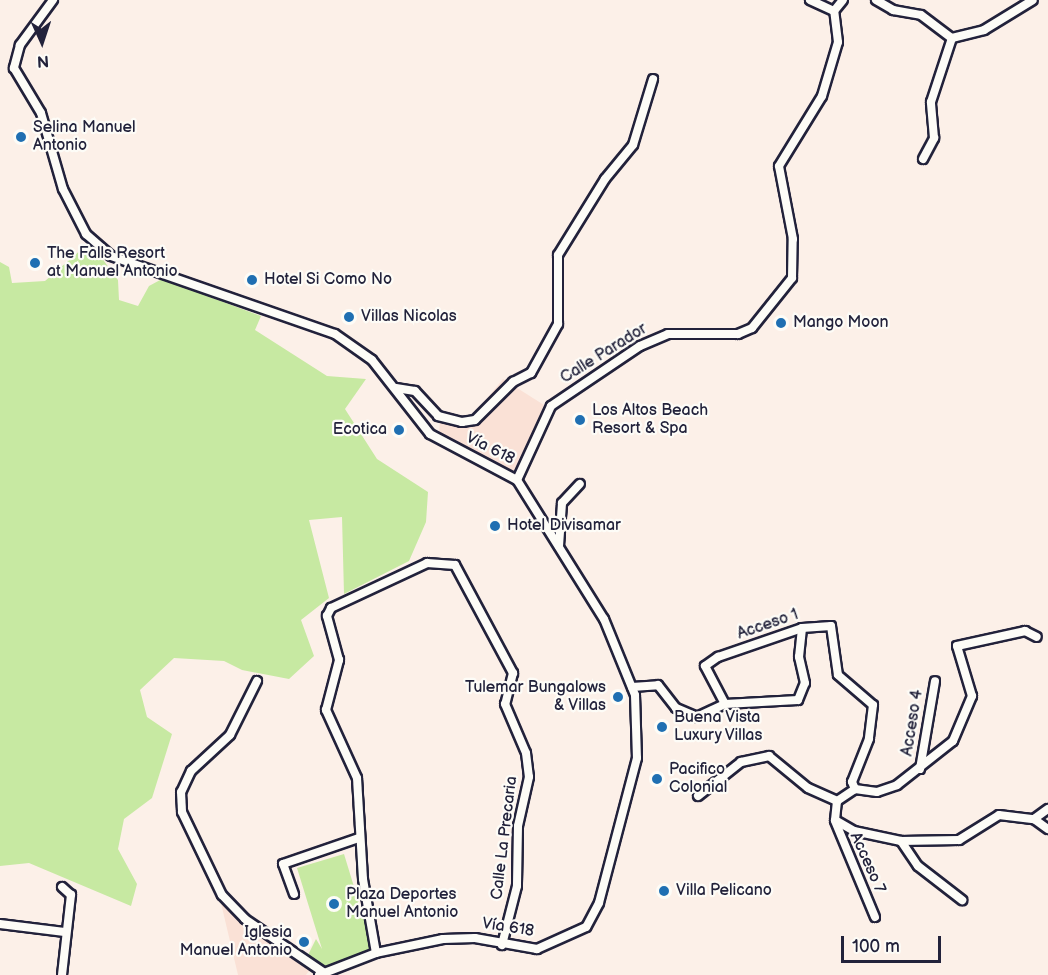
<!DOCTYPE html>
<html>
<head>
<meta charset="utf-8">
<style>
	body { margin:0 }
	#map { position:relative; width:1048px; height:975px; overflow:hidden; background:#fcf0e8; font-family:"Balsamiq Sans",sans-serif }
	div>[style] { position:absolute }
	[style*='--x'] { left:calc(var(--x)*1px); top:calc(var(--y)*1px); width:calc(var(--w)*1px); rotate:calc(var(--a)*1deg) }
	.built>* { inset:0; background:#fae1d6 }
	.green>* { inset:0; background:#c7e9a2 }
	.roads { filter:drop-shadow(2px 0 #22223b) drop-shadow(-2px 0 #22223b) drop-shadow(0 2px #22223b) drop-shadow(0 -2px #22223b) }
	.minor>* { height:8px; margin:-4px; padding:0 4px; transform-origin:4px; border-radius:4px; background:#fdfcf7 }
	.dots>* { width:16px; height:16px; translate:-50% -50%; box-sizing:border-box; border:3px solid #fdfcf7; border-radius:50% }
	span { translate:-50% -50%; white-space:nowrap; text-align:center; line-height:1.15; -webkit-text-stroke:4.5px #fdfcf7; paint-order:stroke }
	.poi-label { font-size:16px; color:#22223b }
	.left { translate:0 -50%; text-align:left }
	.right { translate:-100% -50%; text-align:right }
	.street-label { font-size:16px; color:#22223b }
	.north { position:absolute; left:12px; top:12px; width:60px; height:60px; -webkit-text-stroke:4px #fdfcf7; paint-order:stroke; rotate:177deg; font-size:16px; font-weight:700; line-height:24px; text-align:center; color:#22223b }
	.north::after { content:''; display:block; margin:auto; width:21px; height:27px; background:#22223b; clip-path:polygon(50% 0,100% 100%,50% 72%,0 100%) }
	.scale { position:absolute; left:841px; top:936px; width:100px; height:27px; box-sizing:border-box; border:3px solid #22223b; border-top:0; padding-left:8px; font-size:18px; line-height:21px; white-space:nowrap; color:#22223b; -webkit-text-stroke:4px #fdfcf7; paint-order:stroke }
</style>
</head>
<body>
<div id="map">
	<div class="built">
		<i style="clip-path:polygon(503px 379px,544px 405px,514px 473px,439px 436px,440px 417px,471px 418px)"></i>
		<i style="clip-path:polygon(220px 899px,311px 968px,306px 975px,238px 975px)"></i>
	</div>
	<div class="green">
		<i style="clip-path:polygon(90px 242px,118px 280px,119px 300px,138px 306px,149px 286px,162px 279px,261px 316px,255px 330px,327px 376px,366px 379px,345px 409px,377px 459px,428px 492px,426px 522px,409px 561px,344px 594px,342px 517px,309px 520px,329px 598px,301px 620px,314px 656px,289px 679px,242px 670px,224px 661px,174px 658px,140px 690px,147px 717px,172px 734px,152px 798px,124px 819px,118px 849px,137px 884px,131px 906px,29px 863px,0 866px,0 262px,9px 267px,12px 283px,45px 281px)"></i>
		<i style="clip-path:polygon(344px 854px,373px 949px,322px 968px,307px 957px,316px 939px,322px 949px,297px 868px)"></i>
	</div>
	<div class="roads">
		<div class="minor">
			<i style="--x:53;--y:0;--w:56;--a:126.3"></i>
			<i style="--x:20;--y:45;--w:24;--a:105"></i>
			<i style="--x:14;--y:68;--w:52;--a:59"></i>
			<i style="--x:41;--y:113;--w:79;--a:73.9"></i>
			<i style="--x:63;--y:189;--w:51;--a:62.9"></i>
			<i style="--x:86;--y:234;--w:33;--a:41"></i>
			<i style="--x:111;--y:256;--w:237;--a:19.2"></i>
			<i style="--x:335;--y:334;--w:45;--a:35.1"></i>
			<i style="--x:372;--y:360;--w:94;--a:51.9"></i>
			<i style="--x:430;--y:434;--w:98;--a:27.9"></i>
			<i style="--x:517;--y:480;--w:164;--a:58"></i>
			<i style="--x:604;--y:619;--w:82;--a:67.8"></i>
			<i style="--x:635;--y:695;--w:63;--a:88.2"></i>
			<i style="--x:637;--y:758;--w:150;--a:104.7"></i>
			<i style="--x:599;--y:903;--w:27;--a:118"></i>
			<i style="--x:586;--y:927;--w:54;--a:155.8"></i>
			<i style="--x:537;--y:949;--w:63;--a:-169.9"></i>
			<i style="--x:475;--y:938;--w:32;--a:178"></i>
			<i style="--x:443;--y:939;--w:68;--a:168.2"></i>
			<i style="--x:376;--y:953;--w:61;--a:158.9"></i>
			<i style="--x:810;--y:0;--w:26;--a:25"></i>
			<i style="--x:876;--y:0;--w:20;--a:30"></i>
			<i style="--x:893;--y:10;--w:28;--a:10"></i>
			<i style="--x:921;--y:15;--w:39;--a:37"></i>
			<i style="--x:952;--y:38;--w:33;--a:-14"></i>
			<i style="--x:984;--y:30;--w:57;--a:-31.5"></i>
			<i style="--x:923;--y:159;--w:24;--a:-62"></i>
			<i style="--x:934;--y:138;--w:36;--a:-95"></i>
			<i style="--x:931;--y:102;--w:67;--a:-71.8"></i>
			<i style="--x:396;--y:388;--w:19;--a:9"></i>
			<i style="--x:415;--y:391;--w:34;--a:47"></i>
			<i style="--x:438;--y:416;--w:25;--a:14"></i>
			<i style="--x:462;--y:422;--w:13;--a:-9"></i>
			<i style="--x:475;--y:420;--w:54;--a:-45"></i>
			<i style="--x:513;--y:382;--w:20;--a:-27"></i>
			<i style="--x:531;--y:373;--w:56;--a:-61.1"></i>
			<i style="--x:558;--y:324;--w:69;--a:-90"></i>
			<i style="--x:558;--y:255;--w:89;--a:-58.3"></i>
			<i style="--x:605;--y:179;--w:44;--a:-50.5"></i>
			<i style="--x:633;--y:145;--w:69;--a:-73.1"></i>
			<i style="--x:517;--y:480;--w:81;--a:-65.3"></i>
			<i style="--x:551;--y:406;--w:107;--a:-34"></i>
			<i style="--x:640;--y:346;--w:30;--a:-23"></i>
			<i style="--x:668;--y:334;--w:70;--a:0"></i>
			<i style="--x:738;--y:334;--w:15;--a:-23"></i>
			<i style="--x:752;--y:328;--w:64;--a:-51.3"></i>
			<i style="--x:792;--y:278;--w:39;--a:-89"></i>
			<i style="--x:793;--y:239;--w:74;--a:-100.9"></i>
			<i style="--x:779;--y:166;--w:82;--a:-58.4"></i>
			<i style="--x:822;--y:96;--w:56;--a:-73.5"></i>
			<i style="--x:838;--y:42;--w:31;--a:-97"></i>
			<i style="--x:834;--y:11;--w:14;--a:-51"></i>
			<i style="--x:559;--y:546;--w:43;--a:-86"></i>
			<i style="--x:562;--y:503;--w:26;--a:-47"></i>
			<i style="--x:257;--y:681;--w:60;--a:116.6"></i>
			<i style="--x:230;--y:735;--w:53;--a:137.3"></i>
			<i style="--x:191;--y:771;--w:23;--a:115"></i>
			<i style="--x:181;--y:792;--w:20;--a:87"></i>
			<i style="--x:182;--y:812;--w:92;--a:64.3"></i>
			<i style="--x:222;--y:895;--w:33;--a:46"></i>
			<i style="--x:245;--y:919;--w:94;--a:34.2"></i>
			<i style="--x:632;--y:687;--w:26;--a:-4"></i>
			<i style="--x:658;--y:685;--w:29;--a:52"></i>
			<i style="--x:676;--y:708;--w:23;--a:23"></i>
			<i style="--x:697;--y:717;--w:31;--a:-25"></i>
			<i style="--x:725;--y:704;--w:43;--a:-117.8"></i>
			<i style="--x:705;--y:666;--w:16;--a:-35"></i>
			<i style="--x:718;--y:657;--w:89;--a:-19"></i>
			<i style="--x:802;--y:628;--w:29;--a:-4"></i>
			<i style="--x:831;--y:626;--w:49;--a:81.9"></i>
			<i style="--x:838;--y:675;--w:46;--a:40.6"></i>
			<i style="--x:873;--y:705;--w:34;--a:97"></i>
			<i style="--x:869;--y:739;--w:46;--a:111.6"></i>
			<i style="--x:852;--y:782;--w:8;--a:67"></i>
			<i style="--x:725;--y:704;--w:73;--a:-3.1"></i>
			<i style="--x:798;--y:700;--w:18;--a:-68"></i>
			<i style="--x:805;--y:683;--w:27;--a:-103"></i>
			<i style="--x:799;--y:657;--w:29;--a:-84"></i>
			<i style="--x:920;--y:769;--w:89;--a:-80.3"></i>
			<i style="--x:855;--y:789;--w:22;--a:8"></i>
			<i style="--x:877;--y:792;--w:21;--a:-19"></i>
			<i style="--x:897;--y:785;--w:71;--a:-38.2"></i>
			<i style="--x:953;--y:741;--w:49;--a:-67.1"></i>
			<i style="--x:972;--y:696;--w:52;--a:-106.7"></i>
			<i style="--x:957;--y:646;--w:70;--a:-12.4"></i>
			<i style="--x:1025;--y:631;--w:13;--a:27"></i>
			<i style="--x:855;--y:789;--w:22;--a:146"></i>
			<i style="--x:837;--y:801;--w:19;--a:96"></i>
			<i style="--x:835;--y:820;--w:22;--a:30"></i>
			<i style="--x:854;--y:831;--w:48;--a:12"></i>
			<i style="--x:901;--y:841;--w:58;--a:-1"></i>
			<i style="--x:959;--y:840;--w:47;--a:-32"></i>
			<i style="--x:999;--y:815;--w:35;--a:7"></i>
			<i style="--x:1034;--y:819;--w:17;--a:-36"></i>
			<i style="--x:698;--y:796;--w:55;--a:-38.3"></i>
			<i style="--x:741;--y:762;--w:29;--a:-12"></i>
			<i style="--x:769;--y:756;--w:50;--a:39.4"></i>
			<i style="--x:808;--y:788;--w:32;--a:24"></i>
			<i style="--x:1034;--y:819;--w:17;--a:36"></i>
			<i style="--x:835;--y:821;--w:104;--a:67.4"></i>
			<i style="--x:901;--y:841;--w:30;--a:56"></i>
			<i style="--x:918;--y:866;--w:56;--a:37.7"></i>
			<i style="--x:294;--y:894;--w:32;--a:-110"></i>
			<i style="--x:283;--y:864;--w:80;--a:-18.9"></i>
			<i style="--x:0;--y:924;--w:65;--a:7"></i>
			<i style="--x:376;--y:953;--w:75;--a:-100"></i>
			<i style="--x:363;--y:879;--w:101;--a:-93.4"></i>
			<i style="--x:357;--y:778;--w:75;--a:-114.5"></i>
			<i style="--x:326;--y:710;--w:52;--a:-75.4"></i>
			<i style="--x:339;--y:660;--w:46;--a:-105.3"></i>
			<i style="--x:327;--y:616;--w:9;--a:-63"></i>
			<i style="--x:331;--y:608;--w:106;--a:-25.1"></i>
			<i style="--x:427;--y:563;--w:28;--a:4"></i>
			<i style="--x:455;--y:565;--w:123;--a:61.8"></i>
			<i style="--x:513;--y:673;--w:32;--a:104"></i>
			<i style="--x:505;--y:704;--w:53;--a:66.8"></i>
			<i style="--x:526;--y:753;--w:24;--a:83"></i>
			<i style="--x:529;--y:777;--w:50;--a:102.7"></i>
			<i style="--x:518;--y:826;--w:60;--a:91"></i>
			<i style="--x:517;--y:886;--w:61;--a:104.3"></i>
			<i style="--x:62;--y:975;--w:81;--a:-83.6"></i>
			<i style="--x:71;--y:895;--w:12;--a:-138"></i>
		</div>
	</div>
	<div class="dots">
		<i style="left:21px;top:137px;background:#1f6fb2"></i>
		<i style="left:35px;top:263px;background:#1f6fb2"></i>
		<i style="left:252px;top:280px;background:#1f6fb2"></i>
		<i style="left:349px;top:317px;background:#1f6fb2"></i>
		<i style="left:781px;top:323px;background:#1f6fb2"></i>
		<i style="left:580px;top:420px;background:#1f6fb2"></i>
		<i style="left:399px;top:430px;background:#1f6fb2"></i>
		<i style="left:495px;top:526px;background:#1f6fb2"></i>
		<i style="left:618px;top:697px;background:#1f6fb2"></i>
		<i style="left:662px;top:727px;background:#1f6fb2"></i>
		<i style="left:657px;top:779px;background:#1f6fb2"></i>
		<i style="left:664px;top:891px;background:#1f6fb2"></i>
		<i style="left:334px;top:904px;background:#1f6fb2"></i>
		<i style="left:304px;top:942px;background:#1f6fb2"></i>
	</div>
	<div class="poi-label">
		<span class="left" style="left:33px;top:137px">Selina Manuel<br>Antonio</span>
		<span class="left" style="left:47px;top:263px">The Falls Resort<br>at Manuel Antonio</span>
		<span class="left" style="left:264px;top:280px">Hotel Si Como No</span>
		<span class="left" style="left:361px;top:317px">Villas Nicolas</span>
		<span class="left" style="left:793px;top:323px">Mango Moon</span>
		<span class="left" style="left:592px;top:420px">Los Altos Beach<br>Resort &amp; Spa</span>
		<span class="right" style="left:387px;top:430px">Ecotica</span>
		<span class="left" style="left:507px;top:526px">Hotel Divisamar</span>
		<span class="right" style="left:606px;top:697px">Tulemar Bungalows<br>&amp; Villas</span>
		<span class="left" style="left:674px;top:727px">Buena Vista<br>Luxury Villas</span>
		<span class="left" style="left:669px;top:779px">Pacifico<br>Colonial</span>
		<span class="left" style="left:676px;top:891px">Villa Pelicano</span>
		<span class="left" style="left:346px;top:904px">Plaza Deportes<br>Manuel Antonio</span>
		<span class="right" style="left:292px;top:942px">Iglesia<br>Manuel Antonio</span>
	</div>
	<div class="street-label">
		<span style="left:604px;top:354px;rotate:-32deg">Calle Parador</span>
		<span style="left:490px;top:449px;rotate:27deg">Vía 618</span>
		<span style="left:768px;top:625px;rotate:-19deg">Acceso 1</span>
		<span style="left:913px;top:723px;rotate:-81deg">Acceso 4</span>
		<span style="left:505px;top:838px;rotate:-83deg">Calle La Precaria</span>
		<span style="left:867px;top:863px;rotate:66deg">Acceso 7</span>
		<span style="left:508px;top:928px;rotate:9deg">Vía 618</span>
	</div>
	<div class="north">N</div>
	<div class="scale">100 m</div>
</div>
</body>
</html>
